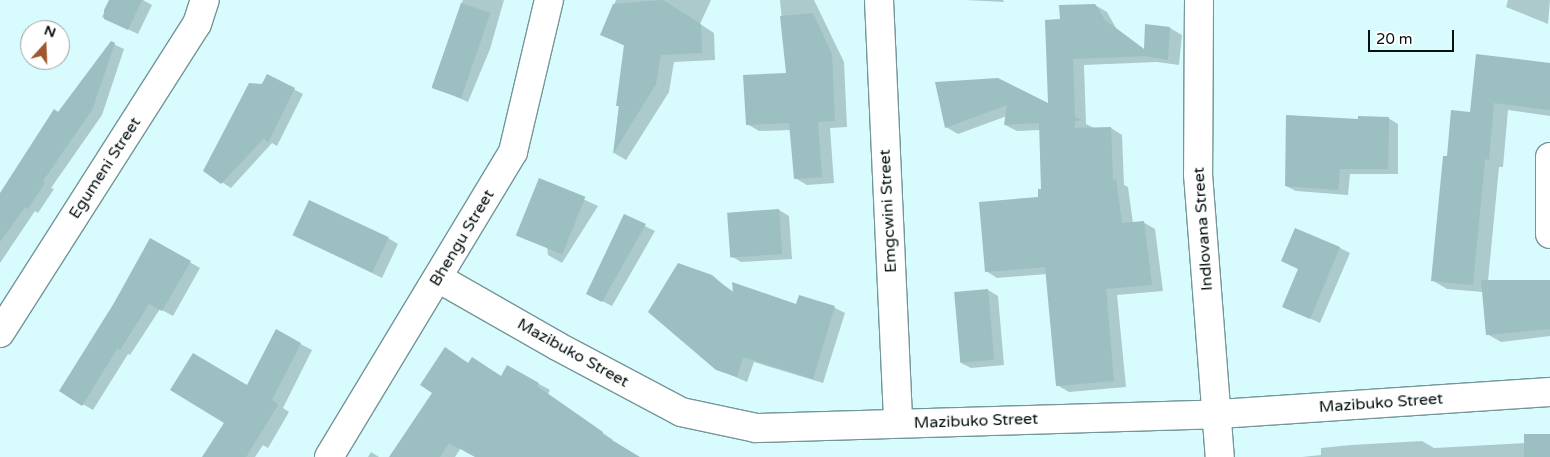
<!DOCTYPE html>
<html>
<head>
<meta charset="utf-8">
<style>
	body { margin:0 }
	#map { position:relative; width:1550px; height:457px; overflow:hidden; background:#d8fcfe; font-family:"Varela Round",sans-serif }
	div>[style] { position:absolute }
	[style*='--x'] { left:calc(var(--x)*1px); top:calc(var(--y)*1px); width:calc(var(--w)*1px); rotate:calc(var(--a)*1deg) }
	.shadow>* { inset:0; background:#0003 }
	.building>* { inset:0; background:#9cbfc1; transform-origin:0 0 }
	.roads { filter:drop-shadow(1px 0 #759698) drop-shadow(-1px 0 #759698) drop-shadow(0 1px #759698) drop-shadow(0 -1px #759698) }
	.minor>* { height:28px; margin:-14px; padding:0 14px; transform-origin:14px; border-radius:14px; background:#fff }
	span { translate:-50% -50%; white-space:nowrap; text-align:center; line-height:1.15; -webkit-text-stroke:4.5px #fff; paint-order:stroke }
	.street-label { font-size:16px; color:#041010 }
	.north { position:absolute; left:20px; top:20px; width:50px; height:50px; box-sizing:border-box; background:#fff; border:1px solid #9b9f9f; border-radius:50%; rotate:20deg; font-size:14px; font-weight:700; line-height:20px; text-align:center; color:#041010 }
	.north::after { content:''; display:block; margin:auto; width:18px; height:22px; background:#9d582d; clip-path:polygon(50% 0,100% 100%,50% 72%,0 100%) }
	.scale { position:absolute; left:1368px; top:30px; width:86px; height:22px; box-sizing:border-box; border:2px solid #041010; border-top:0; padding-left:6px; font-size:15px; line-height:18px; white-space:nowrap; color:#041010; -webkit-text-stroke:4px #fff; paint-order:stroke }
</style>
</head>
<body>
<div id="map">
	<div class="shadow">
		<i style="clip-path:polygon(110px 0,143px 0,152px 5px,138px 34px,102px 17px)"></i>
		<i style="clip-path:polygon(463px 0,504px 0,490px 49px,468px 102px,432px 86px)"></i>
		<i style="clip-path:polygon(616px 0,711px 0,700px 24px,714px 33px,715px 60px,674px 62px,669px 92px,626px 160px,614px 153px,625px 46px,602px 35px)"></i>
		<i style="clip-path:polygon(780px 0,814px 0,844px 62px,847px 127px,830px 128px,834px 183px,807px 185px,795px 178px,791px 130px,759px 131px,747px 124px,787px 74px)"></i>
		<i style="clip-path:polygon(965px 0,1003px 0,1004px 2px)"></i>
		<i style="clip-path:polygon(1508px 0,1550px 0,1548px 24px,1506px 7px)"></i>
		<i style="clip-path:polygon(1095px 5px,1107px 12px,1116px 28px,1145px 50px,1170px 28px,1182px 35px,1179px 65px,1157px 62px,1084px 65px,1086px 124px,1094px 128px,1111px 128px,1122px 135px,1124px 185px,1128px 187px,1133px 223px,1143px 222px,1155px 229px,1163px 291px,1117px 295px,1126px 387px,1069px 392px,1057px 385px,1047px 274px,997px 278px,986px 271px,1040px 198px,1042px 190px,1040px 130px,1017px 131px,1005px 125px,1007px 116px,958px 134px,946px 127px,937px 83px,1050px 105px,1061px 21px)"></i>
		<i style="clip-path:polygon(111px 43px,124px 49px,102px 115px,51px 188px,54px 189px,38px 213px,35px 211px,0 263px,0 195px)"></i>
		<i style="clip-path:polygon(1550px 64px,1550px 116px,1508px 110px,1503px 167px,1499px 167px,1488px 281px,1550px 281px,1550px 336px,1501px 342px,1487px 334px,1483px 292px,1447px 289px,1432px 280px,1448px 157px,1471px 113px)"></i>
		<i style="clip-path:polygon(267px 76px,303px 94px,277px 146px,272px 143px,231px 188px,204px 171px)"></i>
		<i style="clip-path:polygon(1388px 118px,1398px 124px,1398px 174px,1350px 174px,1348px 195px,1296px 191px,1286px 186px)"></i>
		<i style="clip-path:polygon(540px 179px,598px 206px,562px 263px,548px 255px)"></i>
		<i style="clip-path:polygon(779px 210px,789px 216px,792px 259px,741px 262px,731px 256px)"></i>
		<i style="clip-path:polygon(624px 216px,655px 231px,612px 306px,598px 299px)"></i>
		<i style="clip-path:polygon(388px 238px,398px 244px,382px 278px,304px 240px)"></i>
		<i style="clip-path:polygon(151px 240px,200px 268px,173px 316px,160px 309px,130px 355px,128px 354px,93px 410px,60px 391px,115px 303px)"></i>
		<i style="clip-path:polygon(1340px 248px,1350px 253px,1320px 323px,1283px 306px,1299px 269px,1283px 261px)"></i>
		<i style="clip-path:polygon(712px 277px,734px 292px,797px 306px,800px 296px,835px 308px,845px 313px,823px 383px,754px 362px,747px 382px,717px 369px)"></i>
		<i style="clip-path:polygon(988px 290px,998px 296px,1004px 365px,971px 368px,961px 363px)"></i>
		<i style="clip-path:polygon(276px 331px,312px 350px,283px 408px,289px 412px,268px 448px,263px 445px,255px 457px,203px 457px,247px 387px)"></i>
		<i style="clip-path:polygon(457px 356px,469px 364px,473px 358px,502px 377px,539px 384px,550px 390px,548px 394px,613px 440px,612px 441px,638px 457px,477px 457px,461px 448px,455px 457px,391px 457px)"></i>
		<i style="clip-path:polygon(1550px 435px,1550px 457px,1302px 457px,1321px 455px,1321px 448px,1351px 445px,1422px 441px,1434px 448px,1526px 443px)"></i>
		<i style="clip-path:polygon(371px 452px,379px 457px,368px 457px)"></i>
	</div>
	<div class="building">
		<i style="clip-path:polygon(109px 0,142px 0,128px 30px,104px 19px,104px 10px)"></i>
		<i style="clip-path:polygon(663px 0,701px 24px,702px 53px,661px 55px,656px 84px,613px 154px,619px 106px,616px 106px,624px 45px,600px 35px,613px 4px)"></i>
		<i style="left:461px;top:3px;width:31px;height:90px;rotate:19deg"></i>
		<i style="clip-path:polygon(1095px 4px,1105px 20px,1144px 49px,1145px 24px,1170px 27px,1168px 60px,1145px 56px,1073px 59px,1075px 117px,1082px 120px,1075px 121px,1075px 128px,1111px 127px,1113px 180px,1116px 179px,1122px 223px,1144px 221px,1152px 285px,1106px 289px,1114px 381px,1056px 386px,1045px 267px,985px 272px,979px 202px,1038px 197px,1038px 189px,1041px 189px,1039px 123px,1004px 125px,1007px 105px,945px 128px,935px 82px,998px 78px,1048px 103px,1045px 20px,1060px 19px,1059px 5px)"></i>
		<i style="clip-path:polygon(813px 13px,832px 54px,835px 121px,818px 122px,822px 177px,794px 179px,789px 123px,746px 125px,743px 75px,786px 73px,780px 16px)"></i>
		<i style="clip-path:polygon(111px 41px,115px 43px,92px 110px,43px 181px,45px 183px,28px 209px,25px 207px,0 242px,0 193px,54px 109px,58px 112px)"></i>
		<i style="clip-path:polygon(1476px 54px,1550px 63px,1550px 110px,1494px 103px,1489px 160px,1485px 159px,1473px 285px,1431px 281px,1443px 156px,1447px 156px,1451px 110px,1470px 112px)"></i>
		<i style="clip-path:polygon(267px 74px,295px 88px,268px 143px,264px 138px,221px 184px,203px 171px,249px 83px,262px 84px)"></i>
		<i style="clip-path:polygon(1286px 115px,1358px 119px,1358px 116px,1389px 117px,1388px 169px,1340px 169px,1338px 190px,1285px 186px)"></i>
		<i style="left:539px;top:178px;width:50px;height:62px;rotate:22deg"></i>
		<i style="left:309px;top:200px;width:88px;height:39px;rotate:25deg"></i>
		<i style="left:779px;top:209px;width:45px;height:52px;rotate:86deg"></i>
		<i style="clip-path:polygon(624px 214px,646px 224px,602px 302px,586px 294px)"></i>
		<i style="clip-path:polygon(1295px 228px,1340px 247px,1310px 319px,1282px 307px,1298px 269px,1281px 261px)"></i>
		<i style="clip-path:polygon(150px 238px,191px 261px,162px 311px,149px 304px,120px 350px,117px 349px,82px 406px,59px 391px,114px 303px)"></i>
		<i style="clip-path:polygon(678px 263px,712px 275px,733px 293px,732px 282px,796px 304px,799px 295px,835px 306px,813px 379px,743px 357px,737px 377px,716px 370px,648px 312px)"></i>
		<i style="clip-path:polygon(1481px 280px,1550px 280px,1550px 329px,1486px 335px)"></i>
		<i style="left:988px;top:289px;width:71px;height:34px;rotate:85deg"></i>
		<i style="clip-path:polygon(276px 329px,301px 343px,272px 400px,278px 405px,246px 457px,202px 457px,224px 423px,170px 390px,193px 353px,247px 385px)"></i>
		<i style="clip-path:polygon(445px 347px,468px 363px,472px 357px,501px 376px,507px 365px,539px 383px,537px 386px,603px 432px,602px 434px,640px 457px,475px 457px,449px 443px,440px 457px,389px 457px,432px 393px,420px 385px)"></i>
		<i style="left:1550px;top:434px;width:23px;height:26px;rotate:90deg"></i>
	</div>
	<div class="roads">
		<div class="minor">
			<i style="--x:879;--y:0;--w:423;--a:87.4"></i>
			<i style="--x:1199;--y:0;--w:174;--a:90.3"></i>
			<i style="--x:1198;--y:174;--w:284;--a:85.6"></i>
			<i style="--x:1550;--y:157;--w:77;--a:90"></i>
			<i style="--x:438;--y:278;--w:137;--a:29.7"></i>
			<i style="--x:557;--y:346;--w:140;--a:28"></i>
			<i style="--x:681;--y:412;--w:77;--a:12"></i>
			<i style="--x:756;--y:428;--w:462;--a:-1.7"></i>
			<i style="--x:1218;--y:414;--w:333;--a:-3.8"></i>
			<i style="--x:0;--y:333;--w:366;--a:-57.5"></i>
			<i style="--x:197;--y:24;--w:25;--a:-72"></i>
			<i style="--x:329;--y:457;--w:356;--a:-58.9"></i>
			<i style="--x:513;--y:152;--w:156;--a:-76.7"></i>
		</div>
	</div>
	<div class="street-label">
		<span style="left:105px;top:168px;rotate:-57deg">Egumeni Street</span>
		<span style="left:888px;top:211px;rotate:-93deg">Emgcwini Street</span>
		<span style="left:1203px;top:229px;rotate:-94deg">Indlovana Street</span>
		<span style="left:462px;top:238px;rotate:-59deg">Bhengu Street</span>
		<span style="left:573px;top:353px;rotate:29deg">Mazibuko Street</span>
		<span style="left:1381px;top:403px;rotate:-4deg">Mazibuko Street</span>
		<span style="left:976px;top:421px;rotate:-2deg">Mazibuko Street</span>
	</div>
	<div class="north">N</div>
	<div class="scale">20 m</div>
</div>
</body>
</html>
